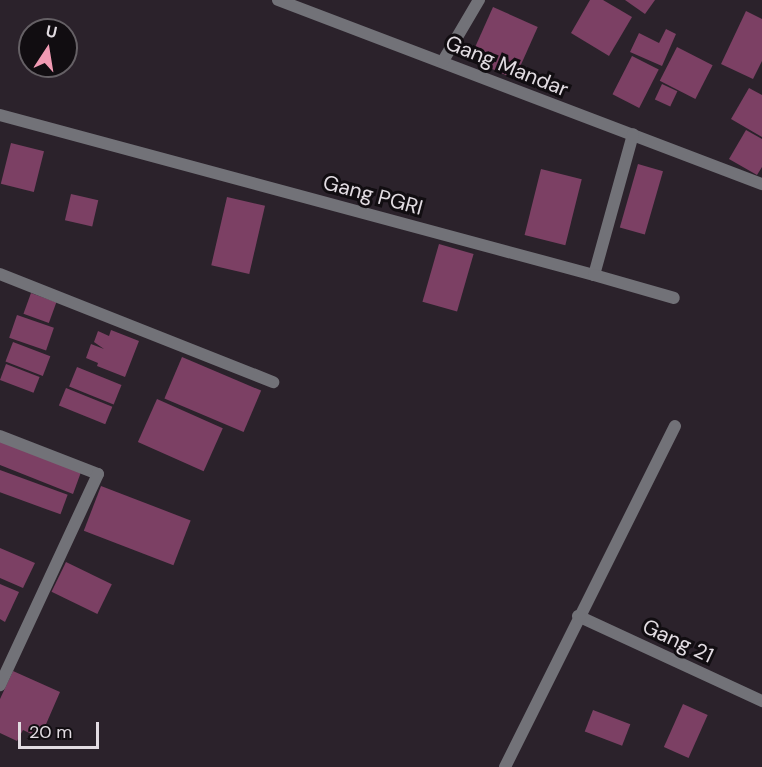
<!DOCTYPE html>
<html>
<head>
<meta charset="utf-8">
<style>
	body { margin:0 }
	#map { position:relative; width:762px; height:767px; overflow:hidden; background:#2b222b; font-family:"DM Sans",sans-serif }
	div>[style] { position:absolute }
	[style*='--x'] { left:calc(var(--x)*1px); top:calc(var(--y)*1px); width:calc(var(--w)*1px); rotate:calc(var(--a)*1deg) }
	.building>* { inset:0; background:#7c4064; transform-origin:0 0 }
	.street>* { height:12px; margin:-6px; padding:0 6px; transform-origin:6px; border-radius:6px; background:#727278 }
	span { translate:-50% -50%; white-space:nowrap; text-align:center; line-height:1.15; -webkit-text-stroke:6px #110d11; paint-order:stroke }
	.street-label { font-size:21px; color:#e2dce2 }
	.north { position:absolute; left:18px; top:18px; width:60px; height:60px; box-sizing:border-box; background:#110d11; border:2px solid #656065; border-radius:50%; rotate:12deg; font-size:16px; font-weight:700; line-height:24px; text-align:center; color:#e2dce2 }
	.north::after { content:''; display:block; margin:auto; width:21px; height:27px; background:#f19ab3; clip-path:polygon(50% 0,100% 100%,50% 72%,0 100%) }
	.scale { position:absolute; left:18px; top:722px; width:81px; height:27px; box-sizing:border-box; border:3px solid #e2dce2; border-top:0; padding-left:8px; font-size:18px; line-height:21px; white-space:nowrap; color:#e2dce2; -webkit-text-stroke:4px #110d11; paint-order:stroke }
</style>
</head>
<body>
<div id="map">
	<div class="building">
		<i style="clip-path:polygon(590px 0,603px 0,632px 17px,609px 56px,571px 33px)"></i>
		<i style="clip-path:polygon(625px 0,655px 0,645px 14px)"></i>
		<i style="left:493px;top:7px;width:49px;height:57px;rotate:24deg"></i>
		<i style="clip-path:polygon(746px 11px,762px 19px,762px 61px,753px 79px,721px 64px)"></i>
		<i style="clip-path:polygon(666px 29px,676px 34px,662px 66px,630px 52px,639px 33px,659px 43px)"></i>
		<i style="left:677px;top:47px;width:40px;height:38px;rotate:27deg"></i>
		<i style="left:632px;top:56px;width:30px;height:43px;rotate:27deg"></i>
		<i style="left:662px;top:84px;width:17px;height:17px;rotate:25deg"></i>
		<i style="clip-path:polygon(749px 88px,762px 95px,762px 137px,731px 119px)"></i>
		<i style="clip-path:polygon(746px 130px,762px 139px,762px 167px,757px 175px,729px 159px)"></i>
		<i style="left:11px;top:143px;width:34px;height:42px;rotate:14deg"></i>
		<i style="left:638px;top:164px;width:26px;height:66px;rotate:16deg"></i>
		<i style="left:541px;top:169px;width:42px;height:68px;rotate:14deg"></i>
		<i style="left:71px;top:194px;width:28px;height:27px;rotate:13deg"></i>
		<i style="left:227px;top:197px;width:39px;height:70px;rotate:13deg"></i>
		<i style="left:439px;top:244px;width:36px;height:60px;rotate:16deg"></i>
		<i style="left:31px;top:293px;width:27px;height:22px;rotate:20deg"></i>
		<i style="left:17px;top:315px;width:39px;height:24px;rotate:19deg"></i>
		<i style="clip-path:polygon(111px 330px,139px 341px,125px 377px,97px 366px,98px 363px,86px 358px,91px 344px,104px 349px,94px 342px,98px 331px,109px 336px)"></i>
		<i style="left:13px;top:342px;width:40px;height:21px;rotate:21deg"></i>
		<i style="left:182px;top:357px;width:86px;height:45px;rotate:23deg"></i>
		<i style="left:6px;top:364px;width:36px;height:17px;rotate:21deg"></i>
		<i style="left:77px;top:367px;width:48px;height:21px;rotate:22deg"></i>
		<i style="left:66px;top:388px;width:50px;height:19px;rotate:22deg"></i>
		<i style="left:157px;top:399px;width:72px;height:47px;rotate:24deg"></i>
		<i style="clip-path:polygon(0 441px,81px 472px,73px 494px,0 465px)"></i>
		<i style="left:0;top:470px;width:72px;height:21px;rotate:20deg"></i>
		<i style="left:101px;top:486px;width:96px;height:48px;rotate:21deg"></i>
		<i style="clip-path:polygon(0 548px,35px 563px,23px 588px,0 578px)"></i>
		<i style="left:66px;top:562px;width:51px;height:33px;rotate:26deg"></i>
		<i style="clip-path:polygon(0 584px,19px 592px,5px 622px,0 619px)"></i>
		<i style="clip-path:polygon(13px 671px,60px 692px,40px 738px,23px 730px,17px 741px,0 733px,0 699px)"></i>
		<i style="left:683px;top:704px;width:27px;height:47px;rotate:24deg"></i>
		<i style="left:593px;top:710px;width:40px;height:23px;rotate:21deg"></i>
	</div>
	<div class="street">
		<i style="--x:278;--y:0;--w:518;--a:20.82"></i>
		<i style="--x:443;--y:61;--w:71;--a:-59.5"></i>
		<i style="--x:0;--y:115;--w:615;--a:15.08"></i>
		<i style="--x:594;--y:275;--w:146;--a:-74.5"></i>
		<i style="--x:0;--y:274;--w:294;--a:21.6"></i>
		<i style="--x:594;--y:275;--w:83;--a:16"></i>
		<i style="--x:0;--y:436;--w:105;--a:21.2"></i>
		<i style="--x:98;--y:474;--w:233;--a:114.9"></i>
		<i style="--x:578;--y:616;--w:203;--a:24.8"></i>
		<i style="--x:505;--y:767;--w:381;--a:-63.5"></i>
	</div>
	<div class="street-label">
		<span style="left:507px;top:66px;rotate:22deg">Gang Mandar</span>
		<span style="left:373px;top:195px;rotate:15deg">Gang PGRI</span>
		<span style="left:678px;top:641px;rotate:25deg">Gang 21</span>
	</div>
	<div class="north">U</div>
	<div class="scale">20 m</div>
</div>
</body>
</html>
